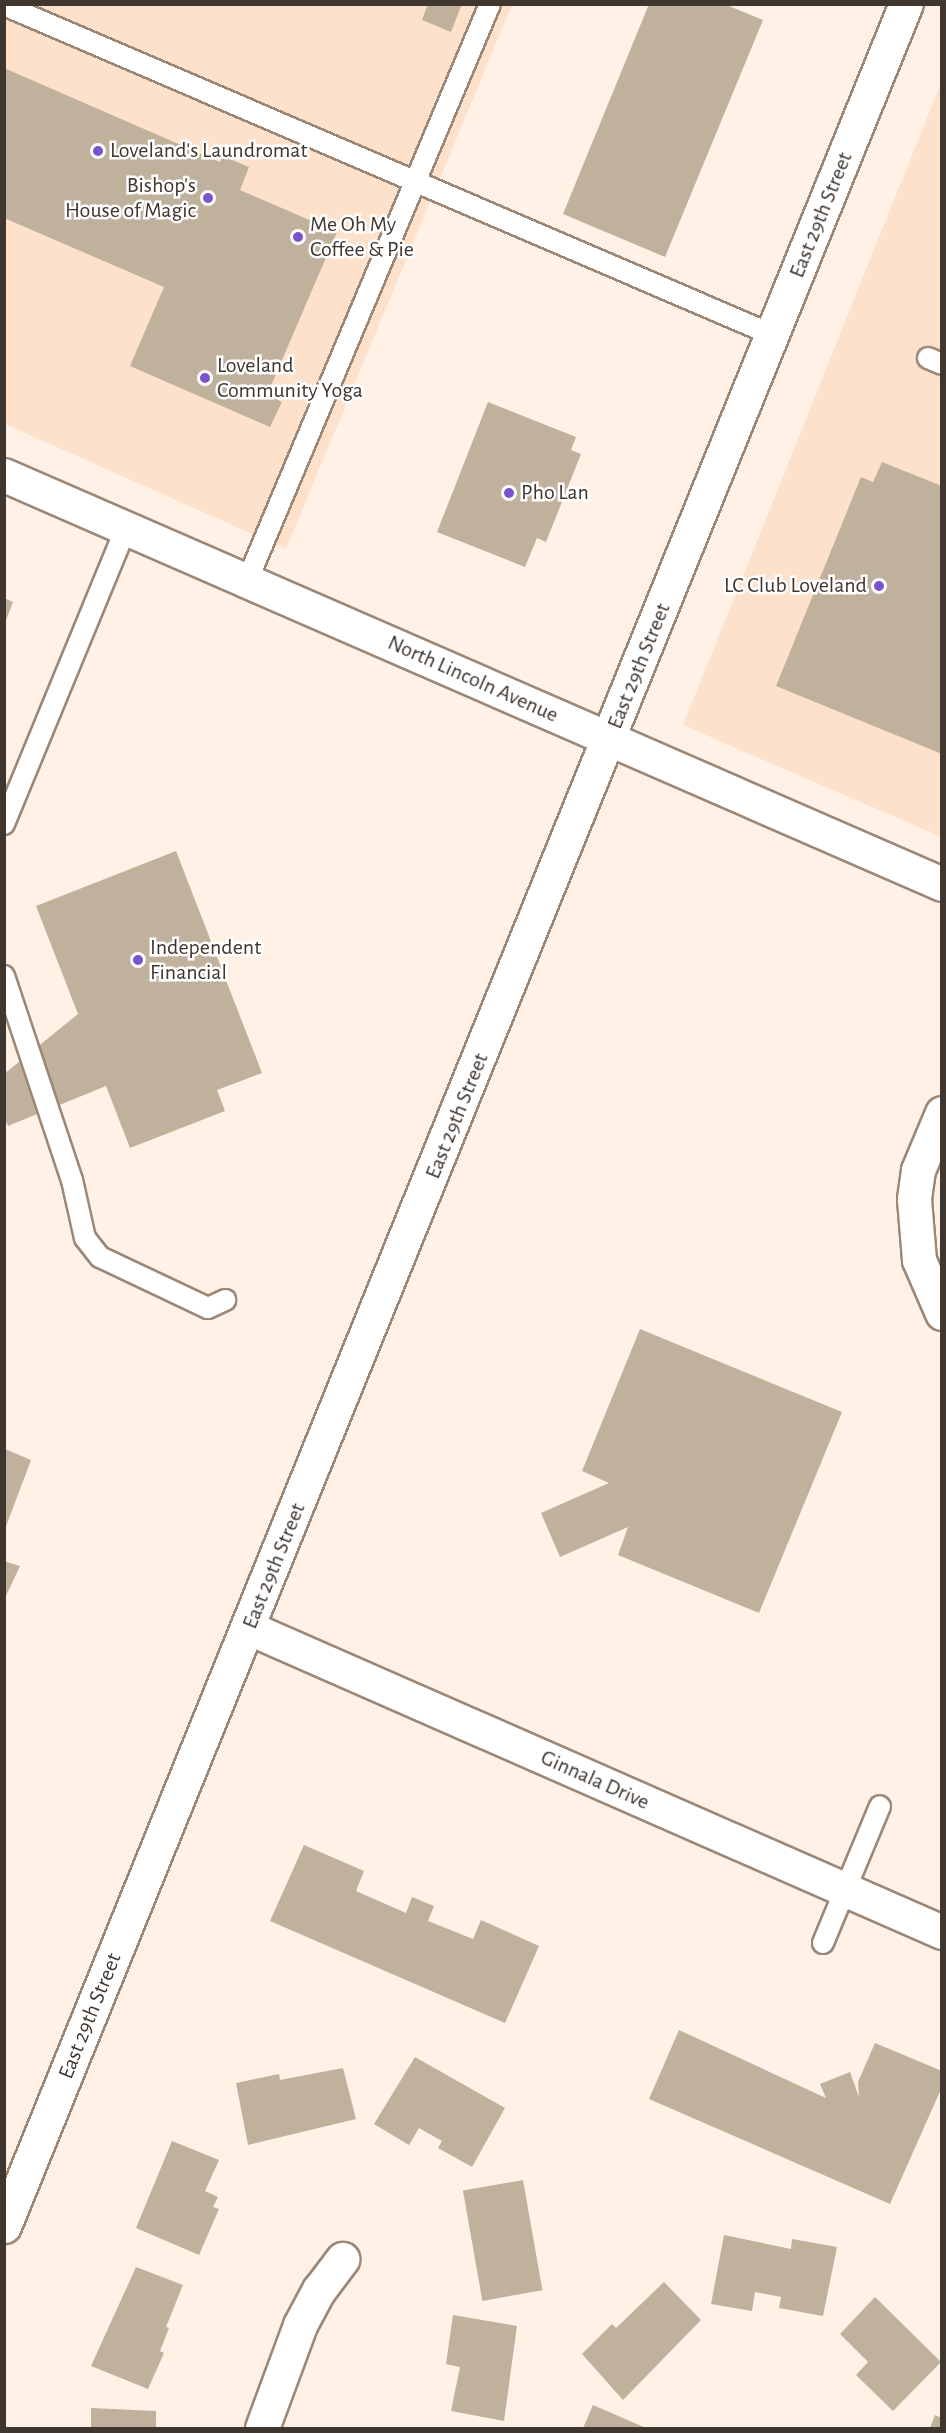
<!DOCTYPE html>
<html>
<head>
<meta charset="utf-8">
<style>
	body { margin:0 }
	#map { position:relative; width:946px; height:2433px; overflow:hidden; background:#fff1e6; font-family:"Alegreya Sans",sans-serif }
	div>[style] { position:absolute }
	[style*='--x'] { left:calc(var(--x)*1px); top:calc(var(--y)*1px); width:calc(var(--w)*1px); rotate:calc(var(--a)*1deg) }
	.built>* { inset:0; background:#fee1ca }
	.building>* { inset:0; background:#c0b19c; transform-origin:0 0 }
	.roads { filter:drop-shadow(2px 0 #9c8777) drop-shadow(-2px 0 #9c8777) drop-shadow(0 2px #9c8777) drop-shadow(0 -2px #9c8777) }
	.service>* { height:20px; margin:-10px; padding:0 10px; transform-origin:10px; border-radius:10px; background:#fff }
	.minor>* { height:33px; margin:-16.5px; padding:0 16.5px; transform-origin:16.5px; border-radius:16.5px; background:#fff }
	.tertiary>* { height:33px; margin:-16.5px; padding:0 16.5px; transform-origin:16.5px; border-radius:16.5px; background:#fff }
	.secondary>* { height:33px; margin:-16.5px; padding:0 16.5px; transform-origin:16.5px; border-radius:16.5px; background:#fff }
	.dots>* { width:16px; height:16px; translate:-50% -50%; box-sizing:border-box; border:3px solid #fff; border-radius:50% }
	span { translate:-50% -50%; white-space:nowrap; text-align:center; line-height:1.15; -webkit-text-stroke:5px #fff; paint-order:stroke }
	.poi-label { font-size:22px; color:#3f362f }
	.left { translate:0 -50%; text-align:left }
	.right { translate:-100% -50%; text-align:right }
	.street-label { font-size:22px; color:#3f362f }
	.frame { position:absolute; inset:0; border:6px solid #3f362f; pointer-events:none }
</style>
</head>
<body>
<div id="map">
	<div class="built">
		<i style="clip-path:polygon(5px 5px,512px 5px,286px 549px,5px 424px)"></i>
		<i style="clip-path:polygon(941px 83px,941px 837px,683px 725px)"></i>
	</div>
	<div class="building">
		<i style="clip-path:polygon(428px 4px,462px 4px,451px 32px,422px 20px)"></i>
		<i style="clip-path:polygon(649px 4px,724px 4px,763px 20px,665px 257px,563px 214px)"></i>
		<i style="clip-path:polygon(4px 68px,220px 162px,223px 156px,249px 167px,240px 190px,337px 232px,267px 395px,282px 402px,270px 427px,130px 366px,164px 287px,4px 218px)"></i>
		<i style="clip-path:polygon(488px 402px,576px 437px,571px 450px,581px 454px,546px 542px,537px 538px,525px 567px,437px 532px)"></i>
		<i style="clip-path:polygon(882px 462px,942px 486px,942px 754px,776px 686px,861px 477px,873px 482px)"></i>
		<i style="clip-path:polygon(4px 598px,13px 602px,5px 623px,4px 623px)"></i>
		<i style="clip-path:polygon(176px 851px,262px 1073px,217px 1090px,225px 1111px,130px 1148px,106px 1086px,8px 1126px,4px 1117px,4px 1074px,78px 1014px,36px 906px)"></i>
		<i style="clip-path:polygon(640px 1329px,842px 1412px,759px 1613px,618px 1555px,628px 1527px,560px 1557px,541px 1513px,609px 1483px,582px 1471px)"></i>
		<i style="clip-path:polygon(5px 1449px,31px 1460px,5px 1529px)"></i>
		<i style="clip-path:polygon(4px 1561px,20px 1566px,4px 1600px)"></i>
		<i style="clip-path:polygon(304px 1845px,364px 1871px,356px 1891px,406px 1913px,412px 1897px,434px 1906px,428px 1921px,473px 1939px,481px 1920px,539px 1946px,505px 2023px,270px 1921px)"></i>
		<i style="clip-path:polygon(679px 2030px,826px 2098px,820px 2084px,850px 2072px,859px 2097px,858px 2082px,875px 2043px,942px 2071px,942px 2087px,890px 2204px,649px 2099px)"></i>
		<i style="clip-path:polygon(415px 2057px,505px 2108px,472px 2167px,438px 2148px,442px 2141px,419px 2128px,409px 2145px,374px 2124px)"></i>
		<i style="clip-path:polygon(343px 2068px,356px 2119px,248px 2145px,236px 2083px,279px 2074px,280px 2080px)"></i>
		<i style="clip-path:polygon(172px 2141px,219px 2160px,205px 2191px,218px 2197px,213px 2207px,219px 2209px,199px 2255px,136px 2228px)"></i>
		<i style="left:523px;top:2180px;width:112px;height:61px;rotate:80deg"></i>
		<i style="clip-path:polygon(724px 2235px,791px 2249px,792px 2239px,837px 2247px,823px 2316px,779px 2308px,781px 2297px,755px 2292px,752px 2311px,711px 2304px)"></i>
		<i style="clip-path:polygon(136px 2267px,183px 2285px,166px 2327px,169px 2328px,160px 2351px,164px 2353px,148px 2389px,91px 2366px)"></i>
		<i style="clip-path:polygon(664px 2282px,701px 2320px,623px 2400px,582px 2354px,612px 2324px,616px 2328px)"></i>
		<i style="clip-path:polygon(875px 2297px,941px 2362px,893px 2411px,856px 2375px,868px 2362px,840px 2334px)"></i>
		<i style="clip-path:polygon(453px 2315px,517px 2326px,504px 2421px,451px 2411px,460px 2367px,446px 2364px)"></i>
		<i style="clip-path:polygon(593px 2405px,646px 2428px,583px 2428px)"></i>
		<i style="clip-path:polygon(91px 2408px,156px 2411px,156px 2428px,91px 2428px)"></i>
		<i style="clip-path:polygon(935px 2415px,942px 2418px,942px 2428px,930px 2428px)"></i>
	</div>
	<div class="roads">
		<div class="service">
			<i style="--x:4;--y:5;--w:837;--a:23.23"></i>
			<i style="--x:928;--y:358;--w:15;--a:23"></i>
			<i style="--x:247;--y:581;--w:626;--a:-67.16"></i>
			<i style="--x:4;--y:824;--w:320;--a:-67.6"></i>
			<i style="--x:4;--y:976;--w:215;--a:71.6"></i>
			<i style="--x:72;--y:1180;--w:59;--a:77.4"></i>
			<i style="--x:85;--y:1238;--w:24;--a:52"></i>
			<i style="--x:100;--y:1257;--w:119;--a:25.3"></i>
			<i style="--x:208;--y:1308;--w:19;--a:-25"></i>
			<i style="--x:823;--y:1943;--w:148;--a:-67.4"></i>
		</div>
		<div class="minor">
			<i style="--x:942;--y:1113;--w:62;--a:112.8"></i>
			<i style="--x:918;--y:1170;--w:29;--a:98"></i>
			<i style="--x:914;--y:1199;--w:61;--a:85.3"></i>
			<i style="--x:919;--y:1260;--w:58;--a:66.5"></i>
			<i style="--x:249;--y:1628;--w:757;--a:23.69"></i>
			<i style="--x:262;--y:2428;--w:110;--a:-69.7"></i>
			<i style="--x:300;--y:2325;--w:40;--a:-62"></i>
			<i style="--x:319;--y:2290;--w:39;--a:-53"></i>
		</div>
		<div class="tertiary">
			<i style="--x:4;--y:475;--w:1023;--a:23.56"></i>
		</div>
		<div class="secondary">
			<i style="--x:4;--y:2226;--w:2398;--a:-67.91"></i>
		</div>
	</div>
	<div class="dots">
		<i style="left:98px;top:151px;background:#7a53cd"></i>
		<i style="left:208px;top:198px;background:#7a53cd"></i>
		<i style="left:298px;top:237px;background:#7a53cd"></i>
		<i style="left:205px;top:378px;background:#7a53cd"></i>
		<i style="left:509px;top:493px;background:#7a53cd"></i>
		<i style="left:879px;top:586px;background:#7a53cd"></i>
		<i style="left:138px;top:960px;background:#7a53cd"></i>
	</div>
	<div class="poi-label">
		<span class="left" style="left:110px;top:151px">Loveland's Laundromat</span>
		<span class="right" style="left:196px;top:198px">Bishop's<br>House of Magic</span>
		<span class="left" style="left:310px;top:237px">Me Oh My<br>Coffee &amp; Pie</span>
		<span class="left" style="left:217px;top:378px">Loveland<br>Community Yoga</span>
		<span class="left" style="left:521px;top:493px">Pho Lan</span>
		<span class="right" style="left:867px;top:586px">LC Club Loveland</span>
		<span class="left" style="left:150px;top:960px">Independent<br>Financial</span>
	</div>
	<div class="street-label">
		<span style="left:821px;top:215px;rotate:-68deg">East 29th Street</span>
		<span style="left:639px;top:666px;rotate:-68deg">East 29th Street</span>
		<span style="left:473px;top:679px;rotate:24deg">North Lincoln Avenue</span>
		<span style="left:457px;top:1116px;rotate:-68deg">East 29th Street</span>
		<span style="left:274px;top:1566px;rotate:-68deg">East 29th Street</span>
		<span style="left:595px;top:1780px;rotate:24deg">Ginnala Drive</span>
		<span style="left:90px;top:2016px;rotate:-68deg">East 29th Street</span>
	</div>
	<div class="frame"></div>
</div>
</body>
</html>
